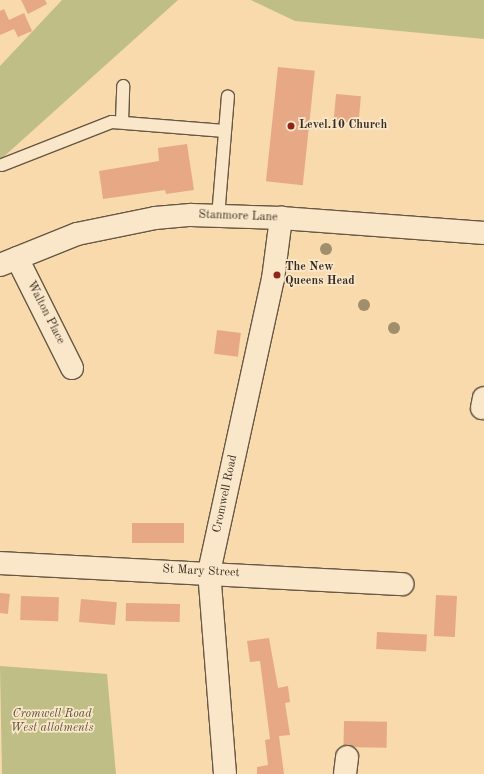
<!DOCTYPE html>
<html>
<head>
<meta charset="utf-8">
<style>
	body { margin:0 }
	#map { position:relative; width:484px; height:774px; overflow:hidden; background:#f8daac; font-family:"Old Standard TT",serif }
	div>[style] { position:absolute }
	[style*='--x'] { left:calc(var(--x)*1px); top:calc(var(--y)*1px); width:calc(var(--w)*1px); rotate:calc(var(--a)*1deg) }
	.green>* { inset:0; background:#c0be87 }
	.building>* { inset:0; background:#e7a885; transform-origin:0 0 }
	.roads { filter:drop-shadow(1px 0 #675844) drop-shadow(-1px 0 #675844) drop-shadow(0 1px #675844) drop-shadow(0 -1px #675844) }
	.lane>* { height:12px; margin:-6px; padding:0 6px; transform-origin:6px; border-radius:6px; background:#fae7c9 }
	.street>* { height:22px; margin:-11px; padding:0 11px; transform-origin:11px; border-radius:11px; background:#fae7c9 }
	.secondary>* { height:22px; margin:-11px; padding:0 11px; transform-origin:11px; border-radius:11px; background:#fae7c9 }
	.trees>* { width:12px; height:12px; margin:-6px; border-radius:50%; background:#a18e6d }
	.dots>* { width:11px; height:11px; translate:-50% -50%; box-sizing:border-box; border:2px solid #fae7c9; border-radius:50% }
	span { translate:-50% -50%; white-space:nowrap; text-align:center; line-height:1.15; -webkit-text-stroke:3.5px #fae7c9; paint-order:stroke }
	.poi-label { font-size:12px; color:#372c21; font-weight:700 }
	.left { translate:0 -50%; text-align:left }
	.street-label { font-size:12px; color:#372c21 }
	.park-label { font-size:12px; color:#59503a; font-style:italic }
</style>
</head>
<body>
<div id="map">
	<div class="green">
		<i style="clip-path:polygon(62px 0,178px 0,0 160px,0 66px)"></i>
		<i style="clip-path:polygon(251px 0,484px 0,484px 39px,295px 21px)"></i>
		<i style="clip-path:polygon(0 666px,107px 674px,116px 774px,2px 774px)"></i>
	</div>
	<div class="building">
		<i style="clip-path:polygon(21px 0,45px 0,47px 4px,28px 14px)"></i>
		<i style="clip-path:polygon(4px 9px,9px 20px,24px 13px,32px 31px,18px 37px,14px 29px,0 35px,0 11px)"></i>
		<i style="left:278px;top:67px;width:37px;height:115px;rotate:6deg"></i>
		<i style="left:336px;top:94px;width:25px;height:27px;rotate:5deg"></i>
		<i style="clip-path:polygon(187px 144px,194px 190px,166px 194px,165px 190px,103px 199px,99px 171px,159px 161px,158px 148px)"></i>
		<i style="left:217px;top:330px;width:24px;height:24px;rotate:7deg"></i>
		<i style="left:184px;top:523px;width:20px;height:52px;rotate:90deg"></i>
		<i style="left:0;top:593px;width:10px;height:20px;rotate:6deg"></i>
		<i style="left:436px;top:595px;width:21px;height:41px;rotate:3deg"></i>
		<i style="left:21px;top:596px;width:38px;height:24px;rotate:2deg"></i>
		<i style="left:81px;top:599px;width:36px;height:23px;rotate:5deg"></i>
		<i style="left:126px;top:603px;width:54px;height:18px;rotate:1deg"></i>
		<i style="left:377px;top:632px;width:50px;height:17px;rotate:3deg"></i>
		<i style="clip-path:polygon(269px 638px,278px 688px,288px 686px,290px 702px,285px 703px,290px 735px,279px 736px,284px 774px,257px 774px,257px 767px,268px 765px,265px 740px,270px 739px,260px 661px,250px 662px,247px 641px)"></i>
		<i style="left:344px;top:721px;width:43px;height:26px;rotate:1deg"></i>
	</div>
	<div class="roads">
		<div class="lane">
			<i style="--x:122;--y:122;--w:36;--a:-88"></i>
			<i style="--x:2;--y:165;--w:118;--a:-21.4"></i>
			<i style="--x:112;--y:122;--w:113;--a:4.6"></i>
			<i style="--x:218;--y:217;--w:121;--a:-85.3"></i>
		</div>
		<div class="street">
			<i style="--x:17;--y:258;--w:123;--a:63.4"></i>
			<i style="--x:482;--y:408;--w:10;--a:-79"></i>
			<i style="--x:0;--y:563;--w:403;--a:3"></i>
			<i style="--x:225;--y:774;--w:203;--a:-94.5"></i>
			<i style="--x:209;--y:572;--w:300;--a:-77.7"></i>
			<i style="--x:273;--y:279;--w:62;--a:-82.5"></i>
			<i style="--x:345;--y:774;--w:17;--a:-83"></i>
		</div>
		<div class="secondary">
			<i style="--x:0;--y:265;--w:83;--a:-21.9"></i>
			<i style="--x:77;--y:234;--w:80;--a:-11.6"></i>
			<i style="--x:155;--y:218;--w:36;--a:-5"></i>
			<i style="--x:191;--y:215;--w:90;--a:1.9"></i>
			<i style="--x:281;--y:218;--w:204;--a:4.2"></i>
		</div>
	</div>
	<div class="trees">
		<i style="left:326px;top:249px"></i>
		<i style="left:364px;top:305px"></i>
		<i style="left:394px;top:328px"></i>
	</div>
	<div class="dots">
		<i style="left:291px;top:126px;background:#8f2418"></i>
		<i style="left:277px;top:275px;background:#8f2418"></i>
	</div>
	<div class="poi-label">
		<span class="left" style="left:299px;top:126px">Level.10 Church</span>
		<span class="left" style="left:285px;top:275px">The New<br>Queens Head</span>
	</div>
	<div class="street-label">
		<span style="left:238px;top:217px;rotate:2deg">Stanmore Lane</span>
		<span style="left:45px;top:313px;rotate:63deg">Walton Place</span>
		<span style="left:226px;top:494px;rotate:-78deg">Cromwell Road</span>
		<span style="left:201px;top:572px;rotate:3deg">St Mary Street</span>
	</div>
	<div class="park-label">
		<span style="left:52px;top:722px">Cromwell Road<br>West allotments</span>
	</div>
</div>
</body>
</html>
